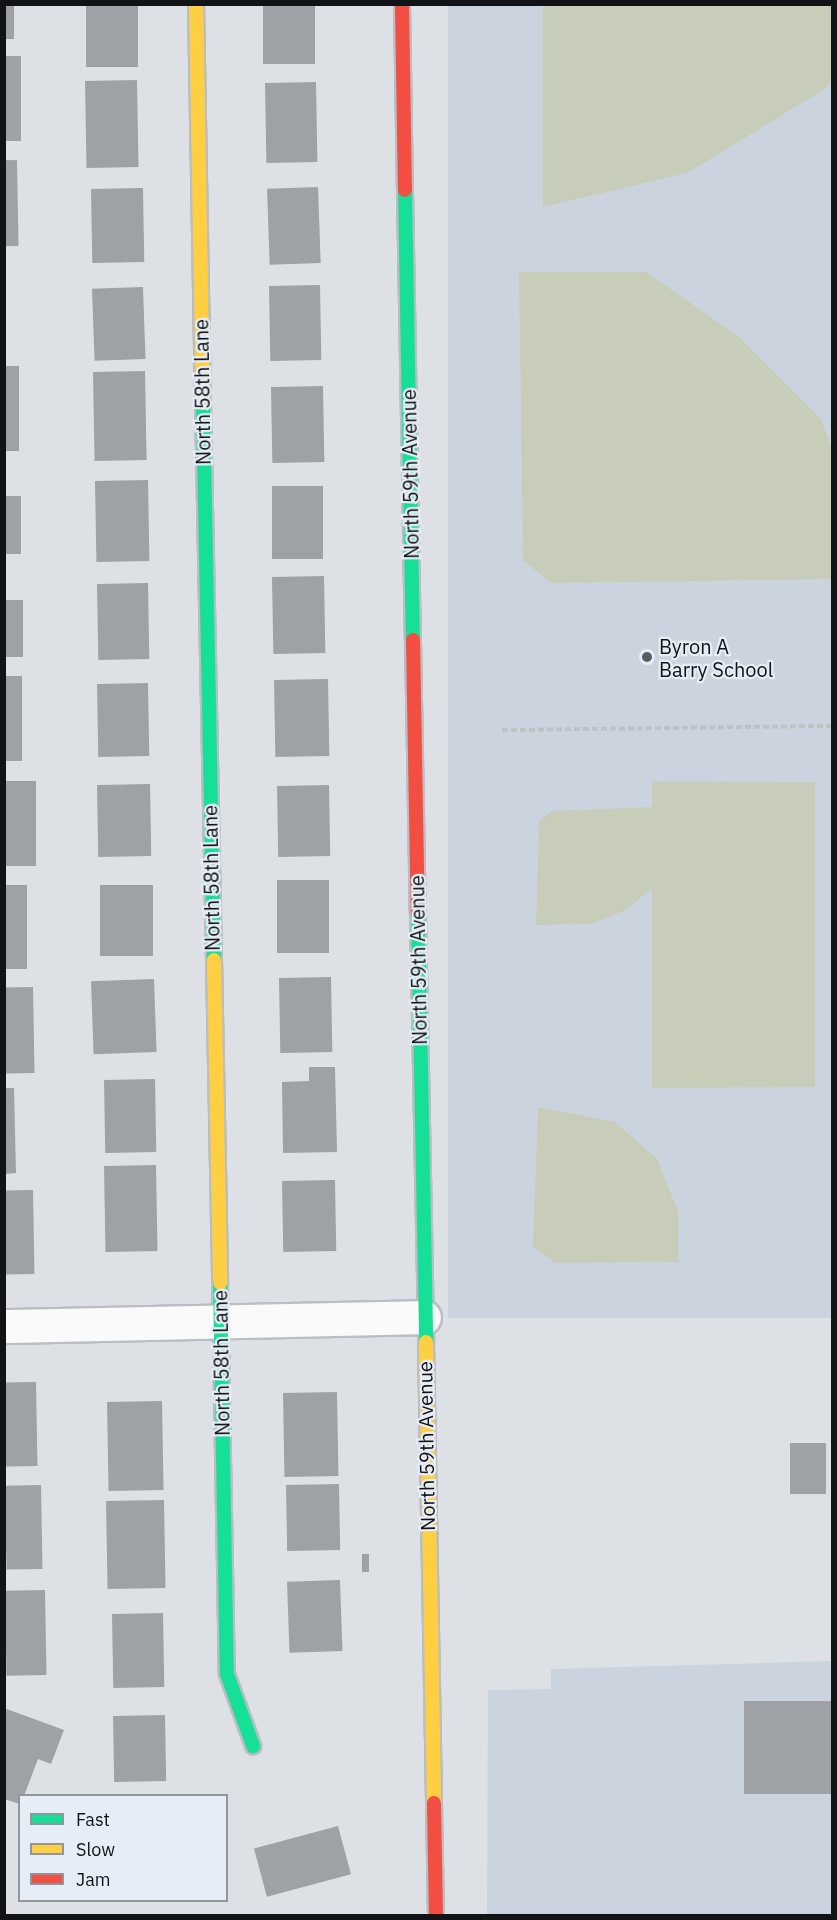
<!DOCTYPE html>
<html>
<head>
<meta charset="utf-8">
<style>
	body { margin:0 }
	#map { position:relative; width:837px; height:1920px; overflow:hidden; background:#dde1e6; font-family:"IBM Plex Sans",sans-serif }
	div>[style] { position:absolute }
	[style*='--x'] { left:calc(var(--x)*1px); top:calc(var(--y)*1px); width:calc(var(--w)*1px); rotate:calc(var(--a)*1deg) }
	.built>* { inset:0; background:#cbd4de; transform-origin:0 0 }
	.green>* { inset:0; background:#c7cdb9 }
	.building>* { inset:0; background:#9ea1a5; transform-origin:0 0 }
	.path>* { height:4px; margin-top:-2px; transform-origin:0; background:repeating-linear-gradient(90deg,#c0c1c3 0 6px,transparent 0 9px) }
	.roads { filter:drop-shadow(2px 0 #babdc1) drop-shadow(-2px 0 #babdc1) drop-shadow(0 2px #babdc1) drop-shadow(0 -2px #babdc1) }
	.street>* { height:33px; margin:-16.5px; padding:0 16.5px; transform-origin:16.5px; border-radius:16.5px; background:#fafafb }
	.fast>* { height:14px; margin:-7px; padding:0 7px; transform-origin:7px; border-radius:7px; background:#16e098 }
	.slow>* { height:14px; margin:-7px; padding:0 7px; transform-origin:7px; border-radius:7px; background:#ffcf43 }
	.jam>* { height:14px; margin:-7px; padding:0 7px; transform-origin:7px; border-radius:7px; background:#f24e42 }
	.dots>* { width:16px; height:16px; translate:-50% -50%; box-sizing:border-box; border:3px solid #e6edf7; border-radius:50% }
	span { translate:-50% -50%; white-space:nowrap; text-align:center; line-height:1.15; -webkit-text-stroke:4.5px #e6edf7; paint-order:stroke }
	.street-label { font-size:20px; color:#111316 }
	.poi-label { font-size:20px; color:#111316 }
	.left { translate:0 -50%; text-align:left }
	.frame { position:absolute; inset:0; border:6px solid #111316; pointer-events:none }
	.legend { position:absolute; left:18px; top:1794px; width:210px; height:108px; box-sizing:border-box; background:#e6edf7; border:2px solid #91969d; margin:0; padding:8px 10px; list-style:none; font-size:18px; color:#111316 }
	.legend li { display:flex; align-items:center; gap:12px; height:30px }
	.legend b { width:30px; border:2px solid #91969d }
</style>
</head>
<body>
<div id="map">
	<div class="built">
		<i style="left:448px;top:5px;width:384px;height:1313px"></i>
		<i style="clip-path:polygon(832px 1661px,832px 1915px,487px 1916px,488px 1690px,551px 1689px,551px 1669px)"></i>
	</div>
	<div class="green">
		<i style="clip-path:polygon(543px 5px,832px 5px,832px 80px,825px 89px,687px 173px,543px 207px)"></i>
		<i style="clip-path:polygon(519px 272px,646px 272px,738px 336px,821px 419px,832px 449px,832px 579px,551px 583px,523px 560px)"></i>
		<i style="clip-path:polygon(652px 781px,815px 782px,815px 1087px,652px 1088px,652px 888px,626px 910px,590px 924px,536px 925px,539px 822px,551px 811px,652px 807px)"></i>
		<i style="clip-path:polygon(538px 1107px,615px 1122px,657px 1159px,678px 1211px,678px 1262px,555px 1263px,533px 1246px)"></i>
	</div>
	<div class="building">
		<i style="left:4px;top:4px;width:10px;height:35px"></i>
		<i style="left:86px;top:4px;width:52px;height:63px"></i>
		<i style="left:263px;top:4px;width:52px;height:60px"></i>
		<i style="left:4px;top:56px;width:17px;height:85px"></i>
		<i style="left:137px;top:80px;width:87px;height:52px;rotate:89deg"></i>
		<i style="left:316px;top:82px;width:80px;height:51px;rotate:89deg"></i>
		<i style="left:17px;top:160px;width:86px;height:13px;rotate:89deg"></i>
		<i style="left:318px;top:187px;width:76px;height:51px;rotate:88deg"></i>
		<i style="left:143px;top:188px;width:74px;height:52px;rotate:89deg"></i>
		<i style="left:320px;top:285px;width:75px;height:51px;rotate:89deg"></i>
		<i style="left:143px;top:287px;width:72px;height:51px;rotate:88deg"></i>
		<i style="left:5px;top:366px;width:14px;height:85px"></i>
		<i style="left:145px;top:371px;width:89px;height:52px;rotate:89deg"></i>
		<i style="left:323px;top:386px;width:76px;height:52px;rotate:89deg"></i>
		<i style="left:148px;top:480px;width:81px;height:53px;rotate:89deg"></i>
		<i style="left:272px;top:486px;width:51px;height:73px"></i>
		<i style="left:4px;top:496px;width:17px;height:58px"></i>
		<i style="left:324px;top:576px;width:77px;height:52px;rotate:89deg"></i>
		<i style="left:148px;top:583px;width:76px;height:51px;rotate:89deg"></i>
		<i style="left:4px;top:600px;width:19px;height:57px"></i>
		<i style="left:4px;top:676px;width:18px;height:85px"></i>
		<i style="left:328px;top:679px;width:77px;height:54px;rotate:89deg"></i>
		<i style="left:148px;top:683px;width:73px;height:51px;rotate:89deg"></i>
		<i style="left:5px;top:781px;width:31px;height:85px"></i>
		<i style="left:150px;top:784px;width:72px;height:53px;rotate:89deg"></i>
		<i style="left:329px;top:785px;width:71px;height:52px;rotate:89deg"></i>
		<i style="left:277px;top:880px;width:52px;height:73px"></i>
		<i style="left:5px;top:885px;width:22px;height:84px"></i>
		<i style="left:153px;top:885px;width:71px;height:53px;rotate:90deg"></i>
		<i style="left:331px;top:977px;width:75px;height:52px;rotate:89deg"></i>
		<i style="left:154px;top:979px;width:73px;height:63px;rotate:88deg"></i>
		<i style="left:33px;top:987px;width:86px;height:29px;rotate:89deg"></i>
		<i style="clip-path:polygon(309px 1067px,335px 1067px,337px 1152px,283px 1153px,282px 1082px,309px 1081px)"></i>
		<i style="left:155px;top:1079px;width:73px;height:51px;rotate:89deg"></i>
		<i style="clip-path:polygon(5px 1088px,14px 1088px,16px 1173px,5px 1174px)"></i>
		<i style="left:156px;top:1165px;width:86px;height:52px;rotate:89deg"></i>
		<i style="left:335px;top:1180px;width:71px;height:53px;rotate:89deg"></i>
		<i style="left:33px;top:1190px;width:84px;height:29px;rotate:89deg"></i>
		<i style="left:36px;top:1382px;width:84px;height:32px;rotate:89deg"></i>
		<i style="left:337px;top:1392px;width:84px;height:54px;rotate:89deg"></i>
		<i style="left:162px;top:1401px;width:89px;height:55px;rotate:89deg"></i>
		<i style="left:790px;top:1443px;width:36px;height:51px"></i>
		<i style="left:339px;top:1484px;width:66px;height:53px;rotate:89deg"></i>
		<i style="left:41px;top:1485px;width:84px;height:36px;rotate:89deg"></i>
		<i style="left:164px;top:1500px;width:88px;height:58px;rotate:89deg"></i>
		<i style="left:362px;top:1554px;width:7px;height:18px"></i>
		<i style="left:340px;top:1580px;width:71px;height:53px;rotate:88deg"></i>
		<i style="left:45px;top:1590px;width:85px;height:40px;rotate:89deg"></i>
		<i style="left:163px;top:1613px;width:74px;height:51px;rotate:89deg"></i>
		<i style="left:832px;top:1701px;width:93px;height:88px;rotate:90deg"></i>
		<i style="clip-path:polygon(4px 1708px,64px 1730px,51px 1764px,38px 1759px,24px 1796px,20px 1796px,20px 1804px,4px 1799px)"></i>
		<i style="left:165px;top:1715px;width:66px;height:52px;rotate:89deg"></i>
		<i style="left:338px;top:1826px;width:50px;height:87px;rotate:75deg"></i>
	</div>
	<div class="path">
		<i style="--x:502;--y:730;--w:330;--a:-0.7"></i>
	</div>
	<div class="roads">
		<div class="street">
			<i style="--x:4;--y:1326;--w:420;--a:-1.2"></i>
		</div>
		<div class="fast">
			<i style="--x:405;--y:190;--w:450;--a:89"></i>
			<i style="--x:203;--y:403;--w:557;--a:88.87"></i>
			<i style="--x:418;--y:913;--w:429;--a:88.9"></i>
			<i style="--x:220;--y:1283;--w:391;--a:89"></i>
			<i style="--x:227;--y:1674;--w:77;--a:70.1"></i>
		</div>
		<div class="slow">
			<i style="--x:196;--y:4;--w:399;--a:89"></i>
			<i style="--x:214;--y:960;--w:323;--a:88.9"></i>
			<i style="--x:426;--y:1342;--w:461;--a:89"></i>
		</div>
		<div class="jam">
			<i style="--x:402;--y:4;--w:186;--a:89.1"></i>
			<i style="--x:413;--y:640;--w:273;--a:89"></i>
			<i style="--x:434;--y:1803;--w:113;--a:89"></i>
		</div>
	</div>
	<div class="dots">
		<i style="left:647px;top:657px;background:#585b5f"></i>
	</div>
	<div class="street-label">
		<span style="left:202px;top:392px;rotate:-91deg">North 58th Lane</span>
		<span style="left:410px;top:474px;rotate:-91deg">North 59th Avenue</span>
		<span style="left:211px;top:878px;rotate:-91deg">North 58th Lane</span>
		<span style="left:418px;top:960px;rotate:-91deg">North 59th Avenue</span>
		<span style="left:221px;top:1363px;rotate:-91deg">North 58th Lane</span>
		<span style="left:426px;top:1446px;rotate:-91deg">North 59th Avenue</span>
	</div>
	<div class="poi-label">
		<span class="left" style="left:659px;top:658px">Byron A<br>Barry School</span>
	</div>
	<div class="frame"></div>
	<ul class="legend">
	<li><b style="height:8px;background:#16e098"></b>Fast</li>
	<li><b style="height:8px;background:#ffcf43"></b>Slow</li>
	<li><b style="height:8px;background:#f24e42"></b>Jam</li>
	</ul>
</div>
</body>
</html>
